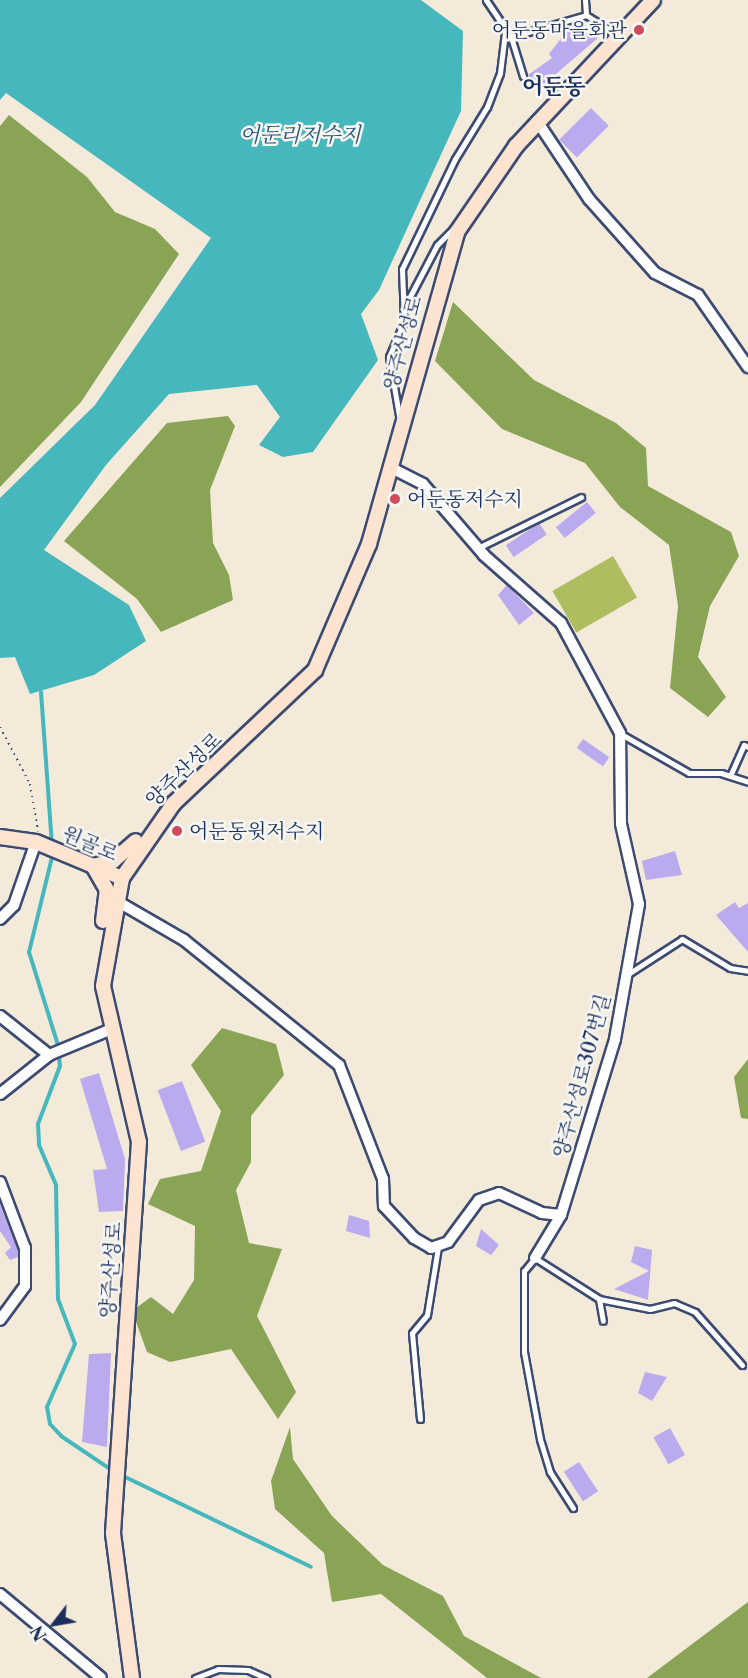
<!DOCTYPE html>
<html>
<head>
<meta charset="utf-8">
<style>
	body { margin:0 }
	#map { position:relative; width:748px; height:1678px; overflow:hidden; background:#f4eada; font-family:"Libre Caslon Text","Noto Serif KR",serif }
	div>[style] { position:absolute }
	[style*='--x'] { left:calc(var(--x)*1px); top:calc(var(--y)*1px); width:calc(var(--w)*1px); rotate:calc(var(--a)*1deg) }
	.green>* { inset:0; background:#adbd60; transform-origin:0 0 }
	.forest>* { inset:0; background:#8aa456 }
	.water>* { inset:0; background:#47b7be }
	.stream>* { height:4px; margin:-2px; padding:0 2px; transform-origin:2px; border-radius:2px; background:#47b7be }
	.building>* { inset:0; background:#bae; transform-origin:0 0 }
	.path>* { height:2px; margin-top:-1px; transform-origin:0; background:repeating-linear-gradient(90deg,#3c4b71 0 1.5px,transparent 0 6px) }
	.roads { filter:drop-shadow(2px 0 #3c4b71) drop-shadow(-2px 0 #3c4b71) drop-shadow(0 2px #3c4b71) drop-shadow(0 -2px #3c4b71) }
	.lane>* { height:5px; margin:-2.5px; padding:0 2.5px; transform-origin:2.5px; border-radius:2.5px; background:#fff }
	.street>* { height:10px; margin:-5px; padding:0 5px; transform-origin:5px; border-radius:5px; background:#fff }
	.secondary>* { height:14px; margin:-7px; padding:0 7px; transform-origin:7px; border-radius:7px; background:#fde4d1 }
	.dots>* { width:16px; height:16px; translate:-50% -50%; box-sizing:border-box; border:3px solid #f6f6f2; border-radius:50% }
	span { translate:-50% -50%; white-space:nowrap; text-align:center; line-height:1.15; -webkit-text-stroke:5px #f6f6f2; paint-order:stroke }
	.poi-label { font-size:20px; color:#1b2f5e }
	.right { translate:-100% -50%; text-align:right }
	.left { translate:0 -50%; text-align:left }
	.street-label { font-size:20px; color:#1b2f5e }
	.water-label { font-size:21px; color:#28587b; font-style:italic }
	.quarter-label { font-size:22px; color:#1b2f5e; font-weight:700 }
	.north { position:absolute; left:24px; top:1594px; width:60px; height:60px; -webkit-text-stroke:4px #f6f6f2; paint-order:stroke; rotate:239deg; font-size:16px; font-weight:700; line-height:24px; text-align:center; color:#1b2f5e }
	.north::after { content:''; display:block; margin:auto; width:21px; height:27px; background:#1b2f5e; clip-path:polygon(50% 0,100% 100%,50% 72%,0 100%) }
</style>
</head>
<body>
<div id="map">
	<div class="green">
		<i style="left:613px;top:556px;width:48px;height:70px;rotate:60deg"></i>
	</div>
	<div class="forest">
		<i style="clip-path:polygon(9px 115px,87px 177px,115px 212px,155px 229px,179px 254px,81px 402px,0 487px,0 126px)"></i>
		<i style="clip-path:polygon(453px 302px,534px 380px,616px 423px,646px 448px,648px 486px,731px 532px,739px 556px,710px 606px,698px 657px,726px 697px,708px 717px,670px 688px,678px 606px,669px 545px,620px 507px,585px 463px,502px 429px,435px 361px)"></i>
		<i style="clip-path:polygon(228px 416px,235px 426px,210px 490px,213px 543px,229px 575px,233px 600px,161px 632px,137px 599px,64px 541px,167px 423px)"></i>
		<i style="clip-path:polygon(222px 1028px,276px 1044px,284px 1075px,251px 1116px,251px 1162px,236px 1190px,249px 1243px,282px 1249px,257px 1316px,296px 1392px,278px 1419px,231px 1349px,170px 1362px,147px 1352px,132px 1311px,151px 1297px,173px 1314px,194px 1280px,195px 1226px,148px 1204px,160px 1179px,201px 1171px,221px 1111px,191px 1065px)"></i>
		<i style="clip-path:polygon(748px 1059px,748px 1119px,741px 1118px,734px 1077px)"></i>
		<i style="clip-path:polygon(290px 1427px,293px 1459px,332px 1516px,383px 1565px,443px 1596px,464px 1636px,541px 1678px,487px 1678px,381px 1594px,332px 1602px,324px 1553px,275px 1509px,271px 1481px)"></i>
		<i style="clip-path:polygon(748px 1602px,748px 1678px,647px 1678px)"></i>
	</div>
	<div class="water">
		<i style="clip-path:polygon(0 0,421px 0,463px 31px,461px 111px,379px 290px,361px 314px,378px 360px,313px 452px,283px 457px,259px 445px,280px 417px,257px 385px,169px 394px,106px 465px,44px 550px,129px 605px,146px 641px,94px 675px,30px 694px,15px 657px,0 658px,0 498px,95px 405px,211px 238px,6px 93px,0 100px)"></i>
	</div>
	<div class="stream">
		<i style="--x:41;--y:692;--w:154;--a:85.9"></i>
		<i style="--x:53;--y:853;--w:102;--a:103.6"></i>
		<i style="--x:29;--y:952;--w:97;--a:72.7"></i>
		<i style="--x:58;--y:1045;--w:21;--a:85"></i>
		<i style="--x:60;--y:1066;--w:62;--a:110.8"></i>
		<i style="--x:38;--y:1124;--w:21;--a:87"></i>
		<i style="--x:39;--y:1145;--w:43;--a:67"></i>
		<i style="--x:56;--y:1185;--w:114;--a:89"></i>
		<i style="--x:58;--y:1299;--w:48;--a:69.3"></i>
		<i style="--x:75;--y:1344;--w:69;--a:114"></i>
		<i style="--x:47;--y:1407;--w:17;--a:80"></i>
		<i style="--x:50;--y:1424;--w:16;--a:47"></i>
		<i style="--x:61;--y:1436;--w:63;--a:33.9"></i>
		<i style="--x:119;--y:1474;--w:213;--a:25.8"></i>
	</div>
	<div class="building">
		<i style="clip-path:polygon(581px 21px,598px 38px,537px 90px,528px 75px,552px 58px,549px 54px,569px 28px)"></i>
		<i style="left:591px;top:108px;width:25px;height:45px;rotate:45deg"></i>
		<i style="left:587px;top:502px;width:14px;height:40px;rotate:51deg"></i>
		<i style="left:539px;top:523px;width:14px;height:40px;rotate:56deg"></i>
		<i style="clip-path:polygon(507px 585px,534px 613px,519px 625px,498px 595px)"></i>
		<i style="left:583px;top:739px;width:32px;height:11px;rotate:35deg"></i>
		<i style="clip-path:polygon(675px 851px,682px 875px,646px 880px,642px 861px)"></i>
		<i style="clip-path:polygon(735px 902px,739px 908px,748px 903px,748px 952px,716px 915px)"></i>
		<i style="clip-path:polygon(99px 1073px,125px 1159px,123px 1211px,99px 1212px,93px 1170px,107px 1169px,80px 1079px)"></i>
		<i style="left:182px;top:1081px;width:65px;height:26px;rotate:69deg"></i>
		<i style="clip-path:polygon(0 1205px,18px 1249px,18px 1257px,10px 1260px,5px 1253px,11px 1247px,0 1231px)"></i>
		<i style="clip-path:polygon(349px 1215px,369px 1221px,370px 1238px,346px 1231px)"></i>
		<i style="clip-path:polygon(481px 1229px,499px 1245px,491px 1255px,476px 1246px)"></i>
		<i style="clip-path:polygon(635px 1246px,652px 1250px,648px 1300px,614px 1289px,649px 1271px,631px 1262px)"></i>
		<i style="clip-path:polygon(111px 1353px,107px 1447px,82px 1442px,89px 1354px)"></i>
		<i style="clip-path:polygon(645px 1372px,667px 1377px,652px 1401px,638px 1393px)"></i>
		<i style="left:670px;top:1428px;width:31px;height:19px;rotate:61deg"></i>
		<i style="left:579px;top:1462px;width:35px;height:18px;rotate:57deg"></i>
	</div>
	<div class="path">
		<i style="--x:0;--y:727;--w:64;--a:62.2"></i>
		<i style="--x:30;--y:784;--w:48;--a:80.3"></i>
	</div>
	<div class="roads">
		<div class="lane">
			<i style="--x:486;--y:0;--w:45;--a:56"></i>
			<i style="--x:511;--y:37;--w:41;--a:72.9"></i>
			<i style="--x:585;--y:0;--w:15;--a:86"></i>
			<i style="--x:511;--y:37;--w:78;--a:-16.3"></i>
			<i style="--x:586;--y:15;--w:36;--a:32"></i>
			<i style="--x:405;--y:306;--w:69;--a:-62.3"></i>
			<i style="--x:437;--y:245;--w:24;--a:-45"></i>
			<i style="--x:400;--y:421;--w:65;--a:-99.8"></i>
			<i style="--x:389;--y:357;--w:39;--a:-67"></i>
			<i style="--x:404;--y:321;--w:52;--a:-92.2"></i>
			<i style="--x:402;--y:269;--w:122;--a:-64.3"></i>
			<i style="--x:455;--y:159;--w:61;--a:-58.4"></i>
			<i style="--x:487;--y:107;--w:36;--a:-69"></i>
			<i style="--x:500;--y:73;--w:41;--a:-83"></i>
			<i style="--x:478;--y:548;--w:115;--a:-26.3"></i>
			<i style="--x:621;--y:734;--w:78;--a:29.8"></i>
			<i style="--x:689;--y:773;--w:32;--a:0"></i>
			<i style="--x:721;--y:773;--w:28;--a:18"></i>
			<i style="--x:730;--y:776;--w:34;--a:-66"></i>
			<i style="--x:744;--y:745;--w:4;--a:27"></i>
			<i style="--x:628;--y:974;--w:64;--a:-32.9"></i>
			<i style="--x:682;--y:939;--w:56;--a:31.1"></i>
			<i style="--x:730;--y:968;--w:18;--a:9"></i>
			<i style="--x:599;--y:1299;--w:22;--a:80"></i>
			<i style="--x:420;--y:1419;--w:86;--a:-95.3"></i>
			<i style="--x:412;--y:1333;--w:23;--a:-50"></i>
			<i style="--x:427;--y:1315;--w:69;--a:-80.8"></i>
			<i style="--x:573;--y:1508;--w:43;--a:-122.6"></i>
			<i style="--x:550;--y:1472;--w:34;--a:-107"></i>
			<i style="--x:540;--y:1439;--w:88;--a:-100.4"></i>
			<i style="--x:524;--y:1352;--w:81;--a:-90"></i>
			<i style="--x:524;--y:1271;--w:17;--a:-50"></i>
			<i style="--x:535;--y:1258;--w:76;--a:32.6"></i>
			<i style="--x:599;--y:1299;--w:52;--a:11.1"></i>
			<i style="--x:650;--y:1309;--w:25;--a:-14"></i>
			<i style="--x:674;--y:1303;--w:23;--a:23"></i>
			<i style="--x:695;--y:1312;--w:71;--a:48.4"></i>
			<i style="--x:195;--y:1678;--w:25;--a:-21"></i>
			<i style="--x:218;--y:1669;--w:30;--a:2"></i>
			<i style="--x:248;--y:1670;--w:20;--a:24"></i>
		</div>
		<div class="street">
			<i style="--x:537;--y:121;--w:94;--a:56.3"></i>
			<i style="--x:589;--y:199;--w:99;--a:48.3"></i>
			<i style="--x:655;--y:273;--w:48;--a:27.1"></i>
			<i style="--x:698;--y:295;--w:88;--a:55.2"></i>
			<i style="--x:115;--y:900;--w:80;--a:30.1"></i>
			<i style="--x:184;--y:940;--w:199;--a:38.9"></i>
			<i style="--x:339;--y:1065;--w:122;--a:68.9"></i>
			<i style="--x:383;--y:1179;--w:27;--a:88"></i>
			<i style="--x:384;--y:1206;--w:44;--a:46.8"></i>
			<i style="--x:414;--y:1238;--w:20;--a:30"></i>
			<i style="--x:431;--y:1248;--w:18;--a:-19"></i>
			<i style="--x:448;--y:1242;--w:52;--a:-53.6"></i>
			<i style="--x:479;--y:1200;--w:21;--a:-19"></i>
			<i style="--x:499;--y:1193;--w:47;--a:24.9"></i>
			<i style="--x:542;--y:1213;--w:19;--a:6"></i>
			<i style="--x:561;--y:1215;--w:184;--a:-72.9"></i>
			<i style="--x:615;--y:1039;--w:137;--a:-79.9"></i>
			<i style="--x:639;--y:904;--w:82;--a:-102.7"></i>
			<i style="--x:621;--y:824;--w:91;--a:-90.6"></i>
			<i style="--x:620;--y:733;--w:125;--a:-118.2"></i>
			<i style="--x:561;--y:623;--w:103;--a:-138.6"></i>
			<i style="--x:484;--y:555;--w:94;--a:-130.7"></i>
			<i style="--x:423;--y:484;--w:37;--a:-153"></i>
			<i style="--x:0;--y:919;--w:20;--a:-45"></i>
			<i style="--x:14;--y:905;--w:67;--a:-70.8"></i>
			<i style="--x:0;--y:1016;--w:63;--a:38.5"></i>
			<i style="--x:0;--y:1094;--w:63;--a:-38.5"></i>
			<i style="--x:49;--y:1055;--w:65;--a:-22.6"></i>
			<i style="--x:0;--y:1182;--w:71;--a:69.3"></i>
			<i style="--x:25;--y:1248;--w:38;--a:90"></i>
			<i style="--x:25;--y:1286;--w:42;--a:126.3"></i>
			<i style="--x:535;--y:1258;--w:50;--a:-58.8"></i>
			<i style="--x:0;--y:1594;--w:131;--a:39.7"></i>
		</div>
		<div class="secondary">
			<i style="--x:0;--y:837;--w:36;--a:8"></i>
			<i style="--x:36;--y:842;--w:93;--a:22.7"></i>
			<i style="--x:103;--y:921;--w:31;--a:-83"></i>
			<i style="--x:107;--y:890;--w:28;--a:-120"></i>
			<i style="--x:93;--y:866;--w:21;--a:-14"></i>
			<i style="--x:113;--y:861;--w:30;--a:-41"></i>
			<i style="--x:132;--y:1678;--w:146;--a:-97.5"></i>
			<i style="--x:113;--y:1533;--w:392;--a:-86.2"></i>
			<i style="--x:139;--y:1142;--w:160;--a:-103"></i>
			<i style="--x:103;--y:986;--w:110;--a:-80"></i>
			<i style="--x:122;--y:878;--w:91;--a:-55.3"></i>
			<i style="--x:174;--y:803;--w:194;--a:-43.3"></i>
			<i style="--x:315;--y:670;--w:137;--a:-66.8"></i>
			<i style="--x:369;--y:544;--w:324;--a:-74.2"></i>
			<i style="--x:457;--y:232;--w:104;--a:-55.5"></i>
			<i style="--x:516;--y:146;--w:200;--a:-46.8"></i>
		</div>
	</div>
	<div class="dots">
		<i style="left:639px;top:30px;background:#d1495b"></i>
		<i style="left:395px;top:499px;background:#d1495b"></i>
		<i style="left:177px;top:831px;background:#d1495b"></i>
	</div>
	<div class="poi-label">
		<span class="right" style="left:627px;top:30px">어둔동마을회관</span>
		<span class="left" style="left:407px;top:499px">어둔동저수지</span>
		<span class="left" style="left:189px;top:831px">어둔동윗저수지</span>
	</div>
	<div class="street-label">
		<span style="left:403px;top:343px;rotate:-75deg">양주산성로</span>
		<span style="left:184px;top:770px;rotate:-44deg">양주산성로</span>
		<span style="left:90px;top:844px;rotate:23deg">원골로</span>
		<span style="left:582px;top:1076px;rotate:-75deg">양주산성로307번길</span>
		<span style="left:111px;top:1270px;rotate:-86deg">양주산성로</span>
	</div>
	<div class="water-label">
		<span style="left:300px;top:135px">어둔리저수지</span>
	</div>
	<div class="quarter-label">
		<span style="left:554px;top:87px">어둔동</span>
	</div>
	<div class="north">N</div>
</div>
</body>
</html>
